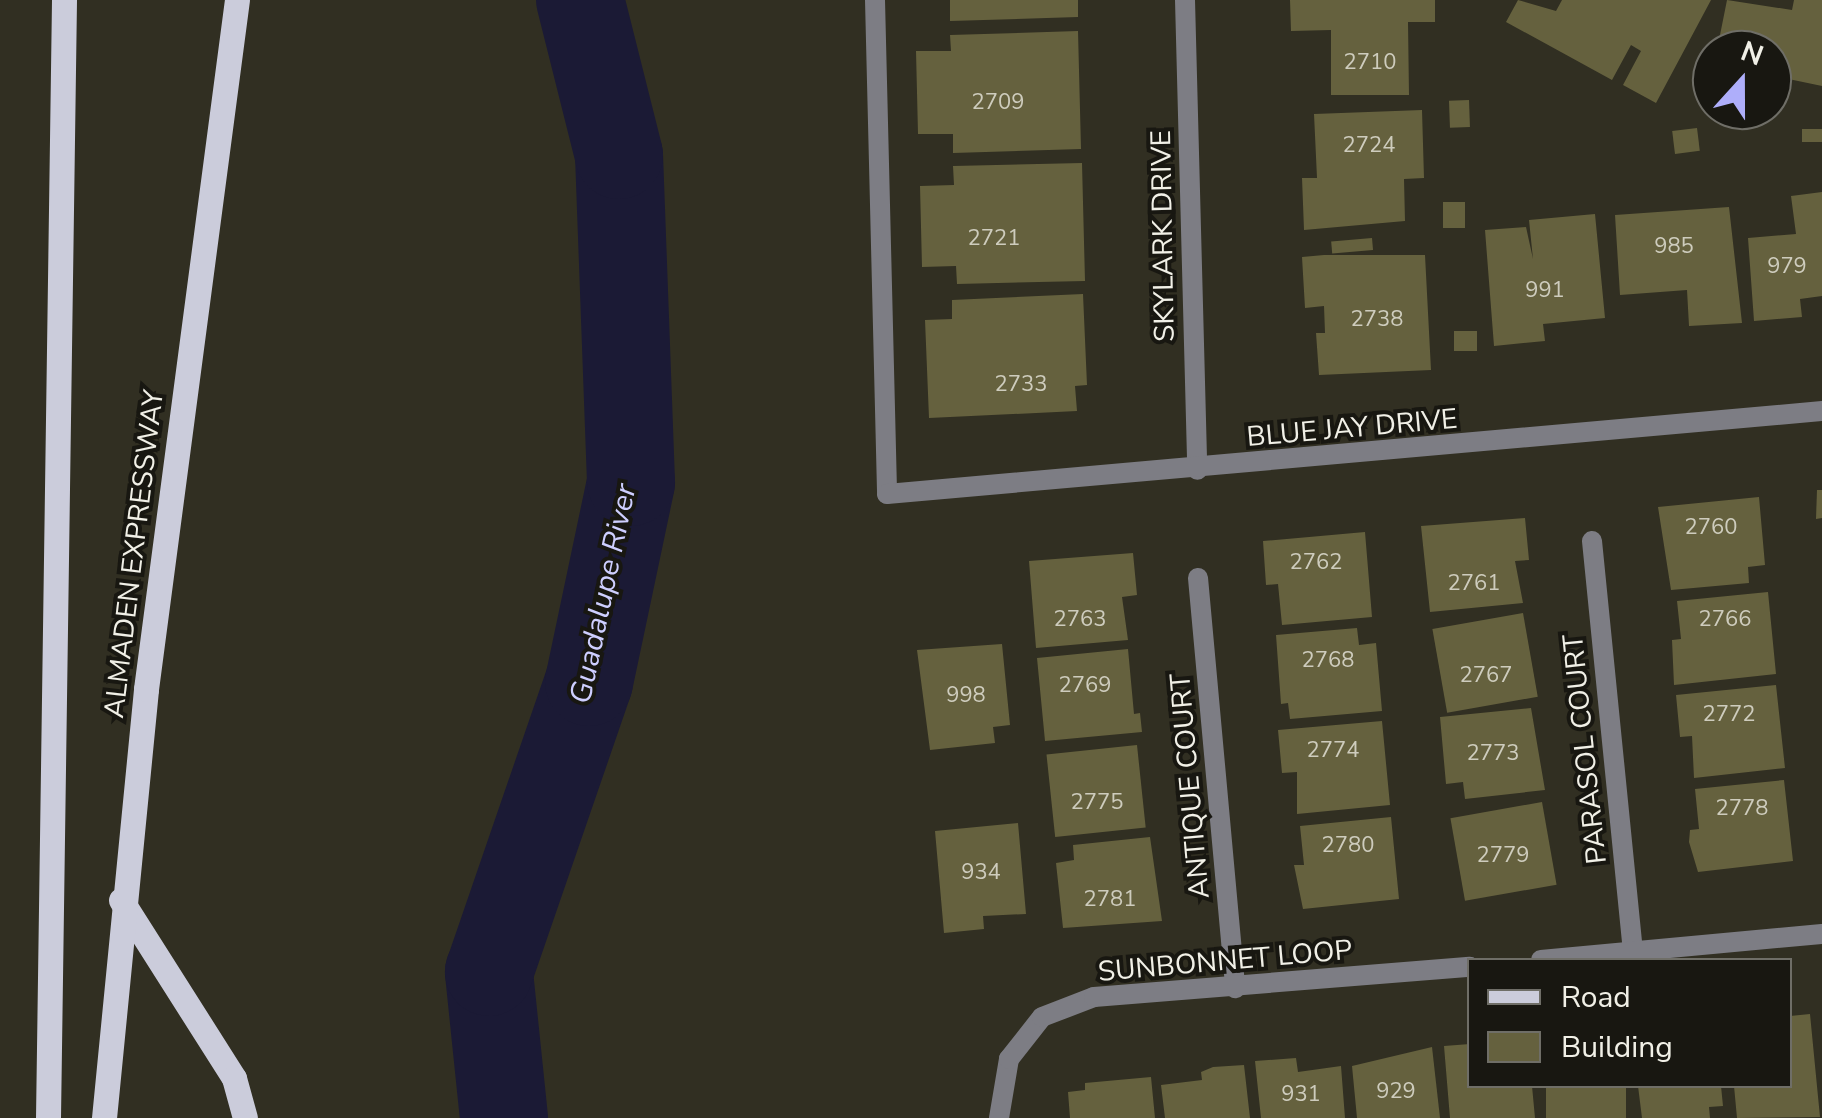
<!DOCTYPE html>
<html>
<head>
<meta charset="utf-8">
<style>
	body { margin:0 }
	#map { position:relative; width:1822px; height:1118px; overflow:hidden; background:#312f22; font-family:"Nunito Sans",sans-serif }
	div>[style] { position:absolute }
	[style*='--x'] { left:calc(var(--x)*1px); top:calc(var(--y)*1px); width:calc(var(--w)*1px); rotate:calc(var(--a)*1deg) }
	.river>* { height:88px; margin:-44px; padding:0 44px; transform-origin:44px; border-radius:44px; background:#1b1a35 }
	.building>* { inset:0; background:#65613e; transform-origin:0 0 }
	.service>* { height:20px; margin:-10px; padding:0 10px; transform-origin:10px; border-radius:10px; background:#7d7d84 }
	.minor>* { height:20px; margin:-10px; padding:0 10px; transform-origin:10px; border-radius:10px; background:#7d7d84 }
	.primary>* { height:25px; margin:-12.5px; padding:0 12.5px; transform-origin:12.5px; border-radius:12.5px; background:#cbccdb }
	span { translate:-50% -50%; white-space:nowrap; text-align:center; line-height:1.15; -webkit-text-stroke:8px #181711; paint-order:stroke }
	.number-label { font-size:22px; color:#ceccbd }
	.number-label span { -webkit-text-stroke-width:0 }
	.street-label { font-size:28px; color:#f1f0e7 }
	.water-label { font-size:30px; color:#cecfff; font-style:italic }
	.legend { position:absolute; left:1467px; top:958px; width:325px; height:130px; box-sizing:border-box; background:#181711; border:2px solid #6f6e67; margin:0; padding:12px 18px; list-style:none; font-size:30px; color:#f1f0e7 }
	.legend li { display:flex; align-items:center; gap:20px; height:50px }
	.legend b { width:50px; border:2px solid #6f6e67 }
	.north { position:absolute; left:1692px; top:30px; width:100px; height:100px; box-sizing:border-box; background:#181711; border:2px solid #6f6e67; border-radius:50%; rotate:21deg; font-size:28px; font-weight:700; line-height:40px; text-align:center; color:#f1f0e7 }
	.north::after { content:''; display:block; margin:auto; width:35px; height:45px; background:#aeaefa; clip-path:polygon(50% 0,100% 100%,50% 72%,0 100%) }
</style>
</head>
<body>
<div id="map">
	<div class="river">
		<i style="--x:504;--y:1118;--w:147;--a:-95.9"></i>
		<i style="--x:489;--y:972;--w:307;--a:-71"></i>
		<i style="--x:589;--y:682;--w:204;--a:-78.1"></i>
		<i style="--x:631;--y:482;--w:327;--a:-92.1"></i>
		<i style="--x:619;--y:155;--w:160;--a:-104.1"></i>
	</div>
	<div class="building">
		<i style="clip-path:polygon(950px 0,1078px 0,1078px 17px,950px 21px)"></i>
		<i style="clip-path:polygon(1290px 0,1435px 0,1435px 22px,1408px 22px,1409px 95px,1331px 95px,1331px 30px,1291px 31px)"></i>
		<i style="clip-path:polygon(1518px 0,1556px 11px,1562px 0,1711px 0,1656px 103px,1623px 85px,1641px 51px,1631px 45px,1612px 80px,1506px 22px)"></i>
		<i style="clip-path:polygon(1727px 0,1792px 10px,1794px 0,1822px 0,1822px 86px,1779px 77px,1772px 100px,1772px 50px,1717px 50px)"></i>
		<i style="clip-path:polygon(1078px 31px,1081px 149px,953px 153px,953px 134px,918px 134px,916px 51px,951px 51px,950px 35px)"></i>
		<i style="left:1469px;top:100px;width:27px;height:20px;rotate:88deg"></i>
		<i style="clip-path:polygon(1422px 110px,1424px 178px,1404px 179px,1405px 221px,1304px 230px,1302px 178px,1317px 178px,1314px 114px)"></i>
		<i style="clip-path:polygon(1747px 110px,1766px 110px,1764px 118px)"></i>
		<i style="left:1697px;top:128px;width:23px;height:25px;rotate:83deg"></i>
		<i style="left:1822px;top:129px;width:13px;height:20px;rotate:90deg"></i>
		<i style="clip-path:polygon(1082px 163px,1085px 281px,957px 284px,956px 266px,922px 267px,920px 186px,954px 185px,953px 166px)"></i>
		<i style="clip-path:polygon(1822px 192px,1822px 296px,1800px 299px,1802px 317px,1754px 321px,1748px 238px,1796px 234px,1791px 196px)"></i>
		<i style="left:1443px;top:202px;width:22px;height:26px"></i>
		<i style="clip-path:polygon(1729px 207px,1742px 323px,1689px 326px,1687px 290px,1620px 295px,1615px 215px)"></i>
		<i style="clip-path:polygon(1595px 214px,1605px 318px,1543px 324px,1545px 341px,1494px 346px,1485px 230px,1526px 227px,1533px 259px,1529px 220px)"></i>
		<i style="left:1372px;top:238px;width:12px;height:41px;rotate:85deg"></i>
		<i style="clip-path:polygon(1324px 255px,1425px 255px,1431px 370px,1319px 375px,1316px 333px,1325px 333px,1324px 306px,1305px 308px,1302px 257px)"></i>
		<i style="clip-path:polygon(1083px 294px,1087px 385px,1075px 386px,1077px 411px,929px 418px,925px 320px,952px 319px,952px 300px)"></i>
		<i style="left:1477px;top:331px;width:20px;height:23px;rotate:90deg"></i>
		<i style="clip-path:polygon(1817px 490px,1822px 490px,1822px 518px,1816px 519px)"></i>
		<i style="clip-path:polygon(1759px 497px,1765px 565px,1748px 567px,1749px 583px,1671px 590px,1658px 507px)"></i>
		<i style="clip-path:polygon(1525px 518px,1529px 560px,1515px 561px,1523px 603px,1430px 612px,1421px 526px)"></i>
		<i style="clip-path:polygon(1365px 532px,1372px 617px,1282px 625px,1278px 584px,1266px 585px,1263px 541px)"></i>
		<i style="clip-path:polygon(1133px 553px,1137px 595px,1122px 597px,1128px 640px,1036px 648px,1029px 561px)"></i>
		<i style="clip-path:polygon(1768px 592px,1776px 674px,1674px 685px,1672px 640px,1681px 639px,1677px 601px)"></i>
		<i style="left:1523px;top:613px;width:85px;height:92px;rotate:80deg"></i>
		<i style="clip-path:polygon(1357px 628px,1359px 645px,1376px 643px,1382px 711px,1290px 719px,1288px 703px,1281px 704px,1276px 635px)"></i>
		<i style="clip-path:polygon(1002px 644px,1010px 725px,993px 727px,995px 743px,930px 750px,917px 650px)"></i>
		<i style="clip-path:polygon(1128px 649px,1134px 714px,1140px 713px,1142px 732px,1045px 741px,1037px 658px)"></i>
		<i style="clip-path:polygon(1776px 685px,1785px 768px,1694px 778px,1692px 736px,1680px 737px,1676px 695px)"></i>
		<i style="clip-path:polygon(1531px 708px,1545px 790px,1465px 799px,1463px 782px,1446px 784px,1440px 717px)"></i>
		<i style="clip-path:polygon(1382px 721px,1390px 805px,1297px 814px,1297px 772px,1282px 773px,1278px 730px)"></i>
		<i style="left:1137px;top:745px;width:83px;height:91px;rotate:84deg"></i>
		<i style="clip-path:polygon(1784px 780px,1793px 861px,1698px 872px,1689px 842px,1690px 830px,1699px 829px,1695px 789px)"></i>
		<i style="left:1542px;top:802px;width:84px;height:93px;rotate:80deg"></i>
		<i style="clip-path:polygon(1391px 817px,1399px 899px,1303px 909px,1294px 865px,1304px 865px,1300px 826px)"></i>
		<i style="clip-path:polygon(1018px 823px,1026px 914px,983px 916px,984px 929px,944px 933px,935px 831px)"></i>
		<i style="clip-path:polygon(1150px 837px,1162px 921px,1063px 928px,1056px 863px,1074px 860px,1073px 845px)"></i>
		<i style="clip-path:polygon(1810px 1014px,1820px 1117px,1737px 1118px,1734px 1086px,1790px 1086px,1790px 1016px)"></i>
		<i style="clip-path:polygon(1470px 1044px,1470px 1086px,1532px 1086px,1535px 1118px,1450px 1118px,1444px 1046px)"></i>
		<i style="clip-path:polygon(1432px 1047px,1440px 1118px,1357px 1118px,1352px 1066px)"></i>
		<i style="clip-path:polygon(1296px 1058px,1298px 1072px,1341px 1066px,1345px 1118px,1261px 1118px,1255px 1061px)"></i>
		<i style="clip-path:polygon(1244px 1065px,1250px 1118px,1165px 1118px,1161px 1085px,1202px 1080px,1201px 1072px,1213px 1067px)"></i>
		<i style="clip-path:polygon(1151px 1077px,1155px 1118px,1070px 1118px,1068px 1092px,1085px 1090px,1085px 1083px)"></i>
		<i style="left:1546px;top:1086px;width:80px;height:32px"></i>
		<i style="clip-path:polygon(1638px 1086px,1721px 1086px,1723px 1106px,1709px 1107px,1710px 1118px,1642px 1118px)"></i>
	</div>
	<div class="service">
		<i style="--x:875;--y:0;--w:494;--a:88.6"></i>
		<i style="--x:1592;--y:541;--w:413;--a:84.3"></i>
		<i style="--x:1198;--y:578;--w:412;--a:84.8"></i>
	</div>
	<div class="minor">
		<i style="--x:1185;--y:0;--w:470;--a:88.5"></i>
		<i style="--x:887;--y:494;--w:939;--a:-5.07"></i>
		<i style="--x:1541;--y:960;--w:282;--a:-5.3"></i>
		<i style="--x:999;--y:1118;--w:60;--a:-80.4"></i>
		<i style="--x:1009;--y:1059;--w:53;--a:-51.8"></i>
		<i style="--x:1042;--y:1017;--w:56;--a:-21"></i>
		<i style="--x:1094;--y:997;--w:377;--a:-4.6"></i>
	</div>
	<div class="primary">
		<i style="--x:121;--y:900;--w:211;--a:57.6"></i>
		<i style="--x:234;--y:1078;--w:41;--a:74.6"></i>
		<i style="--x:48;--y:1118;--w:1118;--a:-89.18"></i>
		<i style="--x:104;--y:1118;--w:431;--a:-84.4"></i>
		<i style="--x:146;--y:689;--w:695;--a:-82.48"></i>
	</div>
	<div class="number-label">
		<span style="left:1370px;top:63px">2710</span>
		<span style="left:998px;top:103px">2709</span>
		<span style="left:1369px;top:146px">2724</span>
		<span style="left:994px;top:239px">2721</span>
		<span style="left:1674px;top:247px">985</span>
		<span style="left:1787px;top:267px">979</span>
		<span style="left:1545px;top:291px">991</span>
		<span style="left:1377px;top:320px">2738</span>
		<span style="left:1021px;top:385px">2733</span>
		<span style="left:1711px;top:528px">2760</span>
		<span style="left:1316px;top:563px">2762</span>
		<span style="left:1474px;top:584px">2761</span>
		<span style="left:1080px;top:620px">2763</span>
		<span style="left:1725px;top:620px">2766</span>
		<span style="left:1328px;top:661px">2768</span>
		<span style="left:1486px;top:676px">2767</span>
		<span style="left:1085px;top:686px">2769</span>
		<span style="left:966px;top:696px">998</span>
		<span style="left:1729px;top:715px">2772</span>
		<span style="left:1333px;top:751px">2774</span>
		<span style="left:1493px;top:754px">2773</span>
		<span style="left:1097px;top:803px">2775</span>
		<span style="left:1742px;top:809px">2778</span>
		<span style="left:1348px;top:846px">2780</span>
		<span style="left:1503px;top:856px">2779</span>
		<span style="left:981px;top:873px">934</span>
		<span style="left:1110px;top:900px">2781</span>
		<span style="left:1396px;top:1092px">929</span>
		<span style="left:1301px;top:1095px">931</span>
	</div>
	<div class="street-label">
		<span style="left:1163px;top:236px;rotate:-91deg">SKYLARK DRIVE</span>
		<span style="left:1352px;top:428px;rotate:-5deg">BLUE JAY DRIVE</span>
		<span style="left:134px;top:554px;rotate:-83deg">ALMADEN EXPRESSWAY</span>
		<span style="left:1585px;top:749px;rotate:-96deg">PARASOL COURT</span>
		<span style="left:1190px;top:786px;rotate:-95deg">ANTIQUE COURT</span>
		<span style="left:1225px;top:961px;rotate:-5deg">SUNBONNET LOOP</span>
	</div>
	<div class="water-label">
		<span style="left:604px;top:594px;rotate:-78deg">Guadalupe River</span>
	</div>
	<ul class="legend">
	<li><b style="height:12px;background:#cbccdb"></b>Road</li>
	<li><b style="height:28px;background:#65613e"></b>Building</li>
	</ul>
	<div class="north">N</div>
</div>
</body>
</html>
